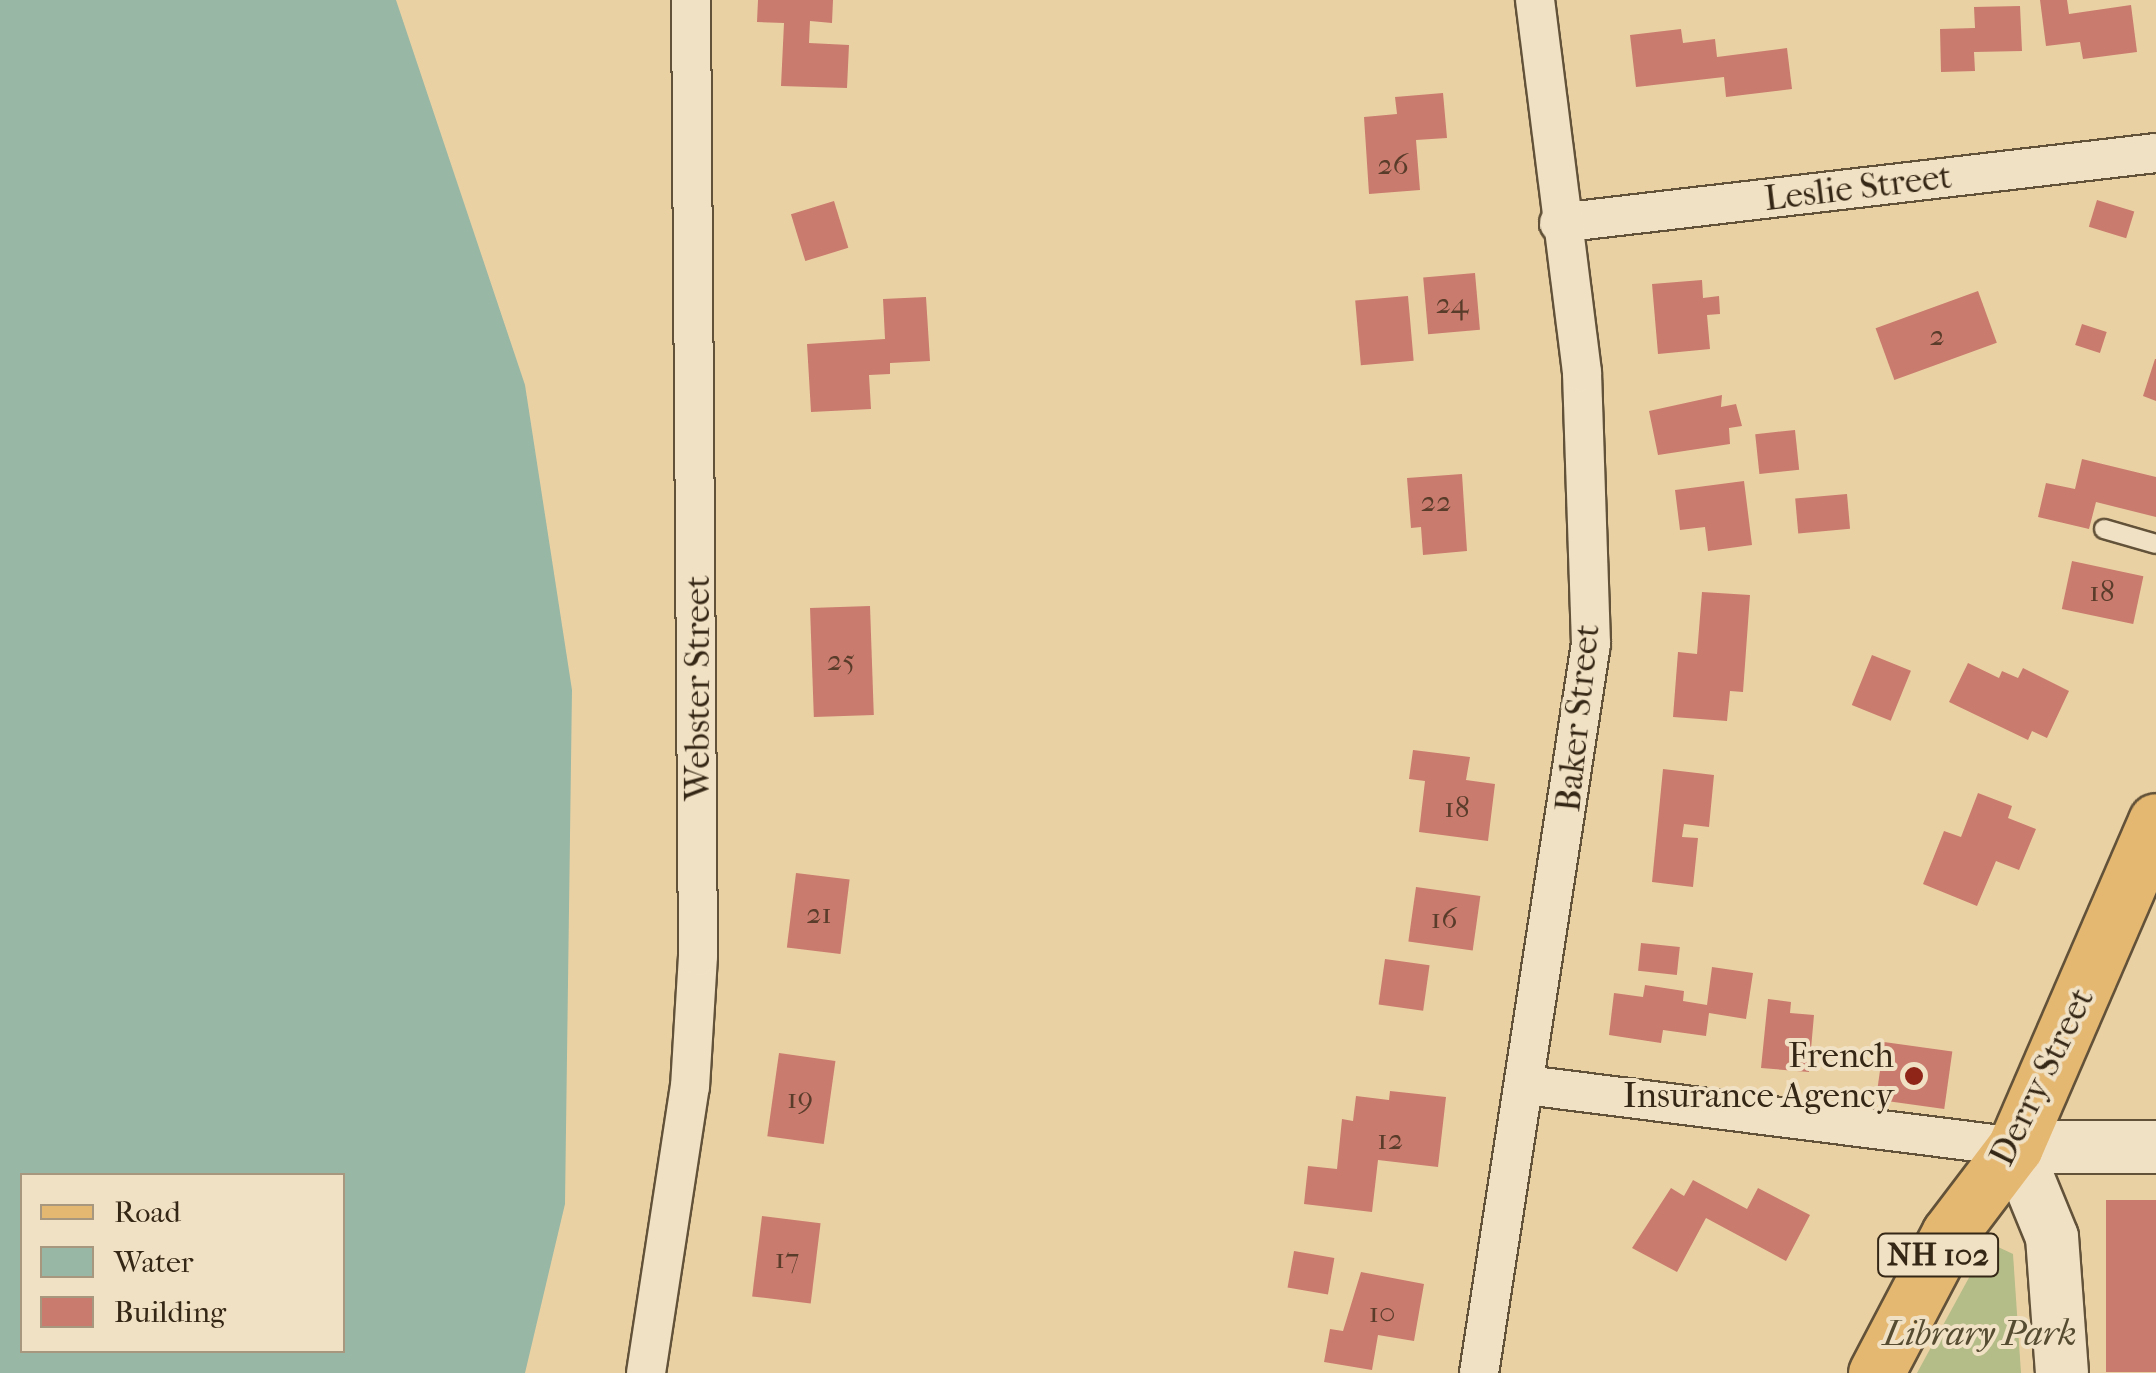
<!DOCTYPE html>
<html>
<head>
<meta charset="utf-8">
<style>
	body { margin:0 }
	#map { position:relative; width:2156px; height:1373px; overflow:hidden; background:#ead1a4; font-family:"IM FELL French Canon",serif }
	div>[style] { position:absolute }
	[style*='--x'] { left:calc(var(--x)*1px); top:calc(var(--y)*1px); width:calc(var(--w)*1px); rotate:calc(var(--a)*1deg) }
	.green>* { inset:0; background:#b4bc88 }
	.water>* { inset:0; background:#98b7a5 }
	.building>* { inset:0; background:#c97b6d; transform-origin:0 0 }
	.roads { filter:drop-shadow(2px 0 #625239) drop-shadow(-2px 0 #625239) drop-shadow(0 2px #625239) drop-shadow(0 -2px #625239) }
	.lane>* { height:18px; margin:-9px; padding:0 9px; transform-origin:9px; border-radius:9px; background:#f1e1c4 }
	.street>* { height:38px; margin:-19px; padding:0 19px; transform-origin:19px; border-radius:19px; background:#f1e1c4 }
	.secondary>* { height:52px; margin:-26px; padding:0 26px; transform-origin:26px; border-radius:26px; background:#f1e1c4 }
	.primary>* { height:55px; margin:-27.5px; padding:0 27.5px; transform-origin:27.5px; border-radius:27.5px; background:#e5b872 }
	.dots>* { width:28px; height:28px; translate:-50% -50%; box-sizing:border-box; border:5px solid #f1e1c4; border-radius:50% }
	span { translate:-50% -50%; white-space:nowrap; text-align:center; line-height:1.15; -webkit-text-stroke:8px #f1e1c4; paint-order:stroke }
	.number-label { font-size:30px; color:#5a3c2b }
	.number-label span { -webkit-text-stroke-width:0 }
	.shield-label span { padding:2px 8px; background:#f1e1c4; border:2px solid; border-radius:8px; -webkit-text-stroke-width:0 }
	.shield-label { font-size:32px; color:#352715; font-weight:700 }
	.street-label { font-size:35px; color:#352715 }
	.poi-label { font-size:35px; color:#352715 }
	.right { translate:-100% -50%; text-align:right }
	.park-label { font-size:35px; color:#554c32; font-style:italic }
	.legend { position:absolute; left:20px; top:1173px; width:325px; height:180px; box-sizing:border-box; background:#f1e1c4; border:2px solid #a6977e; margin:0; padding:12px 18px; list-style:none; font-size:30px; color:#352715 }
	.legend li { display:flex; align-items:center; gap:20px; height:50px }
	.legend b { width:50px; border:2px solid #a6977e }
</style>
</head>
<body>
<div id="map">
	<div class="green">
		<i style="clip-path:polygon(1996px 1246px,2013px 1254px,2021px 1373px,1917px 1373px,1984px 1250px)"></i>
	</div>
	<div class="water">
		<i style="clip-path:polygon(evenodd,0 0,396px 0,525px 385px,572px 690px,565px 1204px,525px 1373px,0 1373px,0 0,22px 1176px,342px 1176px,342px 1350px,22px 1350px,22px 1176px)"></i>
	</div>
	<div class="building">
		<i style="clip-path:polygon(758px 0,833px 0,832px 23px,810px 21px,809px 43px,849px 45px,847px 88px,781px 86px,784px 23px,757px 22px)"></i>
		<i style="clip-path:polygon(2040px 0,2067px 0,2069px 14px,2131px 5px,2137px 52px,2083px 59px,2080px 42px,2046px 46px)"></i>
		<i style="clip-path:polygon(2020px 6px,2022px 51px,1974px 52px,1975px 71px,1941px 72px,1940px 29px,1975px 28px,1974px 7px)"></i>
		<i style="clip-path:polygon(1681px 29px,1683px 43px,1715px 39px,1717px 57px,1787px 48px,1792px 89px,1726px 97px,1724px 77px,1636px 87px,1630px 35px)"></i>
		<i style="clip-path:polygon(1443px 93px,1447px 138px,1416px 140px,1420px 190px,1369px 194px,1364px 117px,1397px 114px,1395px 97px)"></i>
		<i style="left:2097px;top:200px;width:39px;height:28px;rotate:17deg"></i>
		<i style="left:834px;top:201px;width:49px;height:45px;rotate:73deg"></i>
		<i style="left:1475px;top:273px;width:57px;height:52px;rotate:85deg"></i>
		<i style="clip-path:polygon(1702px 280px,1703px 298px,1719px 296px,1720px 314px,1707px 315px,1710px 349px,1658px 354px,1652px 284px)"></i>
		<i style="left:1978px;top:291px;width:55px;height:109px;rotate:70deg"></i>
		<i style="left:1408px;top:296px;width:65px;height:53px;rotate:85deg"></i>
		<i style="clip-path:polygon(926px 297px,930px 361px,890px 363px,890px 374px,869px 375px,871px 409px,811px 412px,807px 344px,885px 339px,883px 299px)"></i>
		<i style="left:2082px;top:324px;width:26px;height:22px;rotate:18deg"></i>
		<i style="clip-path:polygon(2155px 359px,2156px 359px,2156px 401px,2143px 396px)"></i>
		<i style="clip-path:polygon(1722px 395px,1721px 407px,1736px 404px,1742px 426px,1729px 428px,1730px 444px,1658px 455px,1649px 411px)"></i>
		<i style="left:1795px;top:430px;width:40px;height:40px;rotate:84deg"></i>
		<i style="clip-path:polygon(2082px 459px,2156px 477px,2156px 517px,2096px 502px,2089px 529px,2038px 517px,2046px 483px,2075px 489px)"></i>
		<i style="clip-path:polygon(1462px 474px,1467px 551px,1423px 555px,1421px 527px,1411px 528px,1407px 478px)"></i>
		<i style="clip-path:polygon(1744px 481px,1752px 545px,1708px 551px,1705px 527px,1680px 530px,1675px 490px)"></i>
		<i style="left:1847px;top:494px;width:35px;height:52px;rotate:85deg"></i>
		<i style="left:2072px;top:561px;width:73px;height:49px;rotate:12deg"></i>
		<i style="clip-path:polygon(1702px 592px,1750px 595px,1743px 692px,1730px 691px,1727px 721px,1673px 717px,1678px 652px,1697px 654px)"></i>
		<i style="left:870px;top:606px;width:109px;height:60px;rotate:88deg"></i>
		<i style="left:1872px;top:655px;width:42px;height:54px;rotate:22deg"></i>
		<i style="clip-path:polygon(1968px 663px,1999px 678px,2002px 671px,2018px 678px,2023px 668px,2069px 691px,2047px 738px,2032px 731px,2028px 740px,1949px 702px)"></i>
		<i style="clip-path:polygon(1413px 750px,1470px 757px,1466px 780px,1495px 784px,1488px 841px,1419px 832px,1425px 781px,1409px 779px)"></i>
		<i style="clip-path:polygon(1663px 769px,1714px 775px,1709px 827px,1684px 824px,1682px 837px,1698px 838px,1693px 887px,1652px 882px)"></i>
		<i style="clip-path:polygon(1978px 793px,2012px 806px,2008px 818px,2036px 829px,2019px 870px,1996px 861px,1977px 906px,1923px 884px,1944px 831px,1961px 837px)"></i>
		<i style="left:796px;top:873px;width:54px;height:75px;rotate:7deg"></i>
		<i style="left:1416px;top:887px;width:65px;height:55px;rotate:8deg"></i>
		<i style="left:1641px;top:943px;width:39px;height:28px;rotate:6deg"></i>
		<i style="left:1385px;top:959px;width:45px;height:46px;rotate:8deg"></i>
		<i style="clip-path:polygon(1712px 967px,1753px 973px,1746px 1019px,1709px 1013px,1706px 1036px,1663px 1030px,1661px 1043px,1609px 1035px,1614px 993px,1643px 997px,1645px 985px,1684px 991px,1683px 1001px,1707px 1005px)"></i>
		<i style="clip-path:polygon(1768px 999px,1791px 1002px,1790px 1013px,1814px 1015px,1809px 1072px,1761px 1068px)"></i>
		<i style="left:1884px;top:1042px;width:69px;height:58px;rotate:8deg"></i>
		<i style="left:779px;top:1053px;width:57px;height:84px;rotate:8deg"></i>
		<i style="clip-path:polygon(1390px 1091px,1446px 1097px,1438px 1167px,1378px 1160px,1372px 1212px,1304px 1204px,1308px 1166px,1337px 1169px,1342px 1119px,1353px 1121px,1356px 1096px,1389px 1100px)"></i>
		<i style="clip-path:polygon(1693px 1180px,1747px 1209px,1758px 1188px,1810px 1215px,1786px 1261px,1706px 1218px,1677px 1272px,1632px 1248px,1671px 1188px,1684px 1196px)"></i>
		<i style="left:2156px;top:1200px;width:172px;height:50px;rotate:90deg"></i>
		<i style="left:762px;top:1216px;width:59px;height:81px;rotate:7deg"></i>
		<i style="left:1294px;top:1251px;width:41px;height:37px;rotate:10deg"></i>
		<i style="clip-path:polygon(1361px 1272px,1424px 1284px,1414px 1341px,1378px 1335px,1372px 1370px,1324px 1362px,1330px 1329px,1343px 1331px)"></i>
	</div>
	<div class="roads">
		<div class="lane">
			<i style="--x:2104;--y:529;--w:54;--a:16.1"></i>
		</div>
		<div class="street">
			<i style="--x:1559;--y:223;--w:601;--a:-6.69"></i>
			<i style="--x:1526;--y:1085;--w:493;--a:7.2"></i>
			<i style="--x:646;--y:1373;--w:289;--a:-81.3"></i>
			<i style="--x:690;--y:1087;--w:131;--a:-86.5"></i>
			<i style="--x:698;--y:956;--w:956;--a:-90.42"></i>
			<i style="--x:1479;--y:1373;--w:738;--a:-81.27"></i>
			<i style="--x:1591;--y:644;--w:272;--a:-91.9"></i>
			<i style="--x:1582;--y:372;--w:375;--a:-97.2"></i>
		</div>
		<div class="secondary">
			<i style="--x:2062;--y:1373;--w:136;--a:-94.2"></i>
			<i style="--x:2052;--y:1237;--w:97;--a:-112.3"></i>
			<i style="--x:2015;--y:1147;--w:141;--a:0"></i>
		</div>
		<div class="primary">
			<i style="--x:1876;--y:1373;--w:157;--a:-62.3"></i>
			<i style="--x:1949;--y:1234;--w:109;--a:-52.8"></i>
			<i style="--x:2015;--y:1147;--w:355;--a:-66.6"></i>
		</div>
	</div>
	<div class="dots">
		<i style="left:1914px;top:1076px;background:#8f2418"></i>
	</div>
	<div class="number-label">
		<span style="left:1393px;top:165px">26</span>
		<span style="left:1452px;top:304px">24</span>
		<span style="left:1937px;top:336px">2</span>
		<span style="left:1436px;top:502px">22</span>
		<span style="left:2102px;top:592px">18</span>
		<span style="left:841px;top:661px">25</span>
		<span style="left:1457px;top:808px">18</span>
		<span style="left:819px;top:914px">21</span>
		<span style="left:1444px;top:919px">16</span>
		<span style="left:800px;top:1099px">19</span>
		<span style="left:1390px;top:1140px">12</span>
		<span style="left:787px;top:1259px">17</span>
		<span style="left:1382px;top:1313px">10</span>
	</div>
	<div class="shield-label">
		<span style="left:1938px;top:1255px">NH 102</span>
	</div>
	<div class="street-label">
		<span style="left:1858px;top:188px;rotate:-7deg">Leslie Street</span>
		<span style="left:698px;top:688px;rotate:-90deg">Webster Street</span>
		<span style="left:1578px;top:718px;rotate:-84deg">Baker Street</span>
		<span style="left:2042px;top:1077px;rotate:-64deg">Derry Street</span>
	</div>
	<div class="poi-label">
		<span class="right" style="left:1894px;top:1076px">French<br>Insurance Agency</span>
	</div>
	<div class="park-label">
		<span style="left:1980px;top:1334px">Library Park</span>
	</div>
	<ul class="legend">
	<li><b style="height:12px;background:#e5b872"></b>Road</li>
	<li><b style="height:28px;background:#98b7a5"></b>Water</li>
	<li><b style="height:28px;background:#c97b6d"></b>Building</li>
	</ul>
</div>
</body>
</html>
